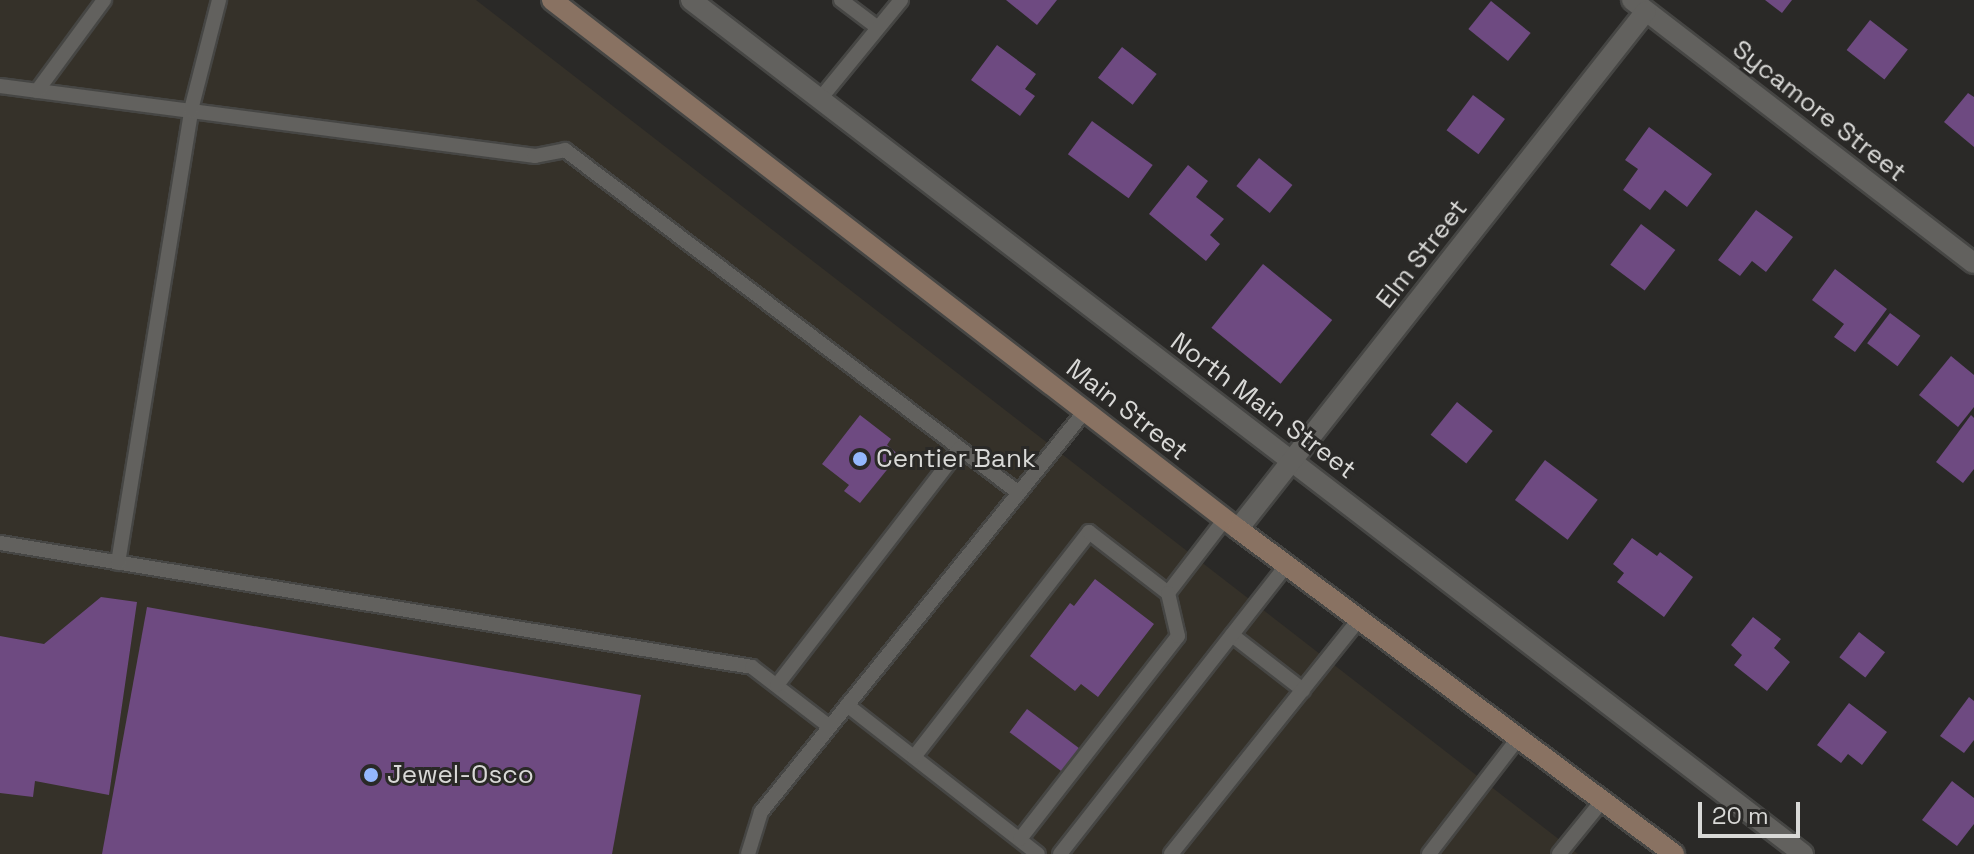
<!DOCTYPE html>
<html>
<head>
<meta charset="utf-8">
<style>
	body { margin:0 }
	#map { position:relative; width:1974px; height:854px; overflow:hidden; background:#2a2927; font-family:"Space Grotesk",sans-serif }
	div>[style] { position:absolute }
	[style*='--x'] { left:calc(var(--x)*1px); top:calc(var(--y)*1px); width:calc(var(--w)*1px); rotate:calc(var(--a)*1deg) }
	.built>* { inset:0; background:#353129 }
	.building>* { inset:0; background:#6e4a81; transform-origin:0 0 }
	.roads { filter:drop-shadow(2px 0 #464644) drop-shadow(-2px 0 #464644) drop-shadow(0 2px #464644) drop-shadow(0 -2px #464644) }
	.lane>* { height:14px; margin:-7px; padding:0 7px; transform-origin:7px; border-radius:7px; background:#62615e }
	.street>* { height:20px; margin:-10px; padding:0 10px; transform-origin:10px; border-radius:10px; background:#62615e }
	.secondary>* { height:20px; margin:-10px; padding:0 10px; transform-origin:10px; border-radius:10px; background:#897262 }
	.dots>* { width:22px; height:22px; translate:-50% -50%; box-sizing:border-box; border:4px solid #2a2927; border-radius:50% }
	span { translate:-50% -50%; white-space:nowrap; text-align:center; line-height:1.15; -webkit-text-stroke:6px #2a2927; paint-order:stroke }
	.street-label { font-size:26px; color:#d9d9d7 }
	.poi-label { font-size:26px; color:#d9d9d7 }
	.left { translate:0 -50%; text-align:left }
	.scale { position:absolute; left:1698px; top:802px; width:102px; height:36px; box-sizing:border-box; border:4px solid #d9d9d7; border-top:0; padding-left:10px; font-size:24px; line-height:28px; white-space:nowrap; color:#d9d9d7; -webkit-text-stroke:6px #2a2927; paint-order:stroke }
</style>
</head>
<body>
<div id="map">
	<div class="built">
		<i style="clip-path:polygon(0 0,476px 0,1578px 854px,0 854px)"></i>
	</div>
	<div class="building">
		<i style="clip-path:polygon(1006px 0,1057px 0,1037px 25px)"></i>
		<i style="clip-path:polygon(1765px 0,1792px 0,1782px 13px)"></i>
		<i style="left:1491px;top:1px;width:51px;height:36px;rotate:39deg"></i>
		<i style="left:1870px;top:20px;width:48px;height:38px;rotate:38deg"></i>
		<i style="clip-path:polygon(997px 45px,1036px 74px,1025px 89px,1035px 96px,1020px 116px,971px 80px)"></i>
		<i style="left:1122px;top:47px;width:44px;height:39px;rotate:38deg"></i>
		<i style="clip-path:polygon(1968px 93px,1974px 97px,1974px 147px,1944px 122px)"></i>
		<i style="left:1473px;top:95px;width:40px;height:44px;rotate:37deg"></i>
		<i style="left:1092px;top:121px;width:75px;height:41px;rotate:36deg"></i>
		<i style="clip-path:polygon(1649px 127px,1712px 174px,1687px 207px,1665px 190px,1650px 210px,1623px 190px,1638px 169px,1625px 160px)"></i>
		<i style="left:1259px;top:158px;width:43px;height:36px;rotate:39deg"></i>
		<i style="clip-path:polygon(1188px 165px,1208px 181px,1196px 197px,1224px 219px,1210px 235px,1220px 244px,1206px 261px,1149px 214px)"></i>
		<i style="clip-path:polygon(1756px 210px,1793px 237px,1766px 272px,1752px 261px,1740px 276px,1718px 260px)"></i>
		<i style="left:1641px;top:224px;width:43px;height:51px;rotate:37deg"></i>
		<i style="left:1263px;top:264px;width:89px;height:82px;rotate:39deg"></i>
		<i style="clip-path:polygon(1835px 269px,1887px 309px,1855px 352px,1834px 337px,1844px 324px,1812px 300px)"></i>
		<i style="left:1890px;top:313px;width:38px;height:38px;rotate:37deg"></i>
		<i style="clip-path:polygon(1951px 356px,1974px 375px,1974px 407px,1958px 427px,1919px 395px)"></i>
		<i style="left:1457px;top:402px;width:46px;height:42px;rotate:39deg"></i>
		<i style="clip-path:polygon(860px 415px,891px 439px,887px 445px,899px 455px,860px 503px,844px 491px,849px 485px,822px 464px)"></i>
		<i style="clip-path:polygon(1971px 415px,1974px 418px,1974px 469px,1963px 483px,1936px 462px)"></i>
		<i style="left:1545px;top:460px;width:66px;height:50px;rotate:37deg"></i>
		<i style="clip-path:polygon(1632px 538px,1657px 556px,1660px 552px,1693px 577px,1664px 617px,1617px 582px,1624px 573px,1613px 564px)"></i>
		<i style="clip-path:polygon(1095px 579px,1154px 624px,1098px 697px,1081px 684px,1075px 691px,1030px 656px,1070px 603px,1074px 606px)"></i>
		<i style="clip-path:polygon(101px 597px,137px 602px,109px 795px,35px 781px,33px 797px,0 793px,0 636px,44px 644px)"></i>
		<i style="clip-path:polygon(147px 607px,641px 695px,612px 854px,102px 854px)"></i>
		<i style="clip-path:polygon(1753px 617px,1781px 639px,1774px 648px,1790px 662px,1767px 691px,1734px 665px,1742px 655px,1731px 645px)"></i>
		<i style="left:1859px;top:632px;width:33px;height:32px;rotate:38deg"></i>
		<i style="clip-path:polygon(1969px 697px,1974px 701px,1974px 740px,1964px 753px,1940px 736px)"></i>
		<i style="clip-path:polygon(1849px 703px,1887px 732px,1862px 765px,1848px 754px,1841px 763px,1817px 745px)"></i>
		<i style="left:1027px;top:709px;width:67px;height:29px;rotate:37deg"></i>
		<i style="clip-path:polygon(1952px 781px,1974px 798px,1974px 824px,1957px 846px,1922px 820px)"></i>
	</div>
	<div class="roads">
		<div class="lane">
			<i style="--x:841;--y:0;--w:46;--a:37.1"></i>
			<i style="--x:0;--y:86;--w:540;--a:7.45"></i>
			<i style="--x:535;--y:156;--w:31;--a:-11"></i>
			<i style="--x:565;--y:150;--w:569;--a:37.07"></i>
			<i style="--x:37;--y:91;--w:113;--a:-53.6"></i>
			<i style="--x:820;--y:99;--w:128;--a:-50.7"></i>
			<i style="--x:0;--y:543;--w:762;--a:9.36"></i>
			<i style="--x:752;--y:667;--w:98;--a:37.6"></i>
			<i style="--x:118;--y:563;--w:459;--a:-80.8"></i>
			<i style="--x:191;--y:110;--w:114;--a:-75.7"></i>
			<i style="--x:1232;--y:635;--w:90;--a:37.8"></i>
			<i style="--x:777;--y:685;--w:299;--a:-52.3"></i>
			<i style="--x:847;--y:705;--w:242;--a:38"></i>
			<i style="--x:914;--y:757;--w:285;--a:-52.1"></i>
			<i style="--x:1089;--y:532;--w:100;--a:37.7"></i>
			<i style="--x:1168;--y:593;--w:93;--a:-52.4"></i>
			<i style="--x:1020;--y:839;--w:257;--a:-52.1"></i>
			<i style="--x:1178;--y:636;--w:44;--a:-103.1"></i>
			<i style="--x:748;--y:854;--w:44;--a:-72.8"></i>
			<i style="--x:761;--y:812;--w:516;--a:-51.06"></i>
			<i style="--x:1060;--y:854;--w:367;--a:-51.9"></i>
			<i style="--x:1171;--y:854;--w:302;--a:-51.3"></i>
			<i style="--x:1429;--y:854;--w:148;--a:-52.4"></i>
			<i style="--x:1559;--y:854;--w:68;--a:-50.9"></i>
		</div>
		<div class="street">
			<i style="--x:691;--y:0;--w:1402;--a:37.52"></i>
			<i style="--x:1632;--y:0;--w:431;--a:37.6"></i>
			<i style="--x:1238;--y:529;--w:659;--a:-51.77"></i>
		</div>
		<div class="secondary">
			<i style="--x:552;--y:0;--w:866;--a:37.64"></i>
			<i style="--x:1238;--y:529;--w:544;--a:36.7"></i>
		</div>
	</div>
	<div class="dots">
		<i style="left:860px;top:459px;background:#94b7fd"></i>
		<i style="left:371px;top:775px;background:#94b7fd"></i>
	</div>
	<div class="street-label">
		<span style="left:1819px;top:111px;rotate:38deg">Sycamore Street</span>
		<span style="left:1422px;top:254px;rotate:-52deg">Elm Street</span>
		<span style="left:1263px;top:406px;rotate:37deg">North Main Street</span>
		<span style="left:1127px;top:410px;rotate:38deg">Main Street</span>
	</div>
	<div class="poi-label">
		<span class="left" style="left:876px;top:459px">Centier Bank</span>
		<span class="left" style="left:387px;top:775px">Jewel-Osco</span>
	</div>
	<div class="scale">20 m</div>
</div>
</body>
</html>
